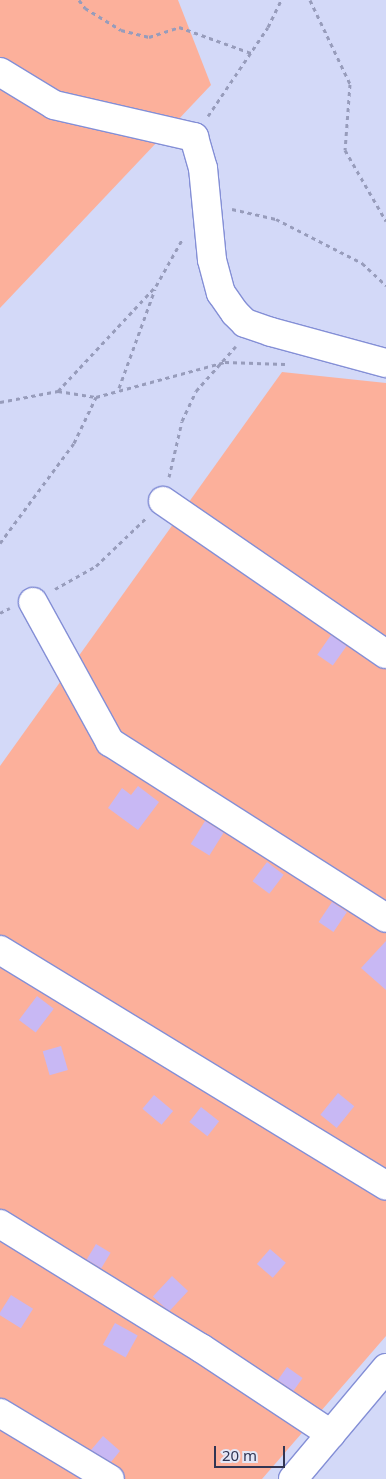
<!DOCTYPE html>
<html>
<head>
<meta charset="utf-8">
<style>
	body { margin:0 }
	#map { position:relative; width:386px; height:1479px; overflow:hidden; background:#d3d9f8; font-family:"Noto Sans",sans-serif }
	div>[style] { position:absolute }
	[style*='--x'] { left:calc(var(--x)*1px); top:calc(var(--y)*1px); width:calc(var(--w)*1px); rotate:calc(var(--a)*1deg) }
	.green>* { inset:0; background:#fcb09b }
	.building>* { inset:0; background:#c8b8f4; transform-origin:0 0 }
	.path>* { height:3px; margin-top:-1.5px; transform-origin:0; background:repeating-linear-gradient(90deg,#979cbb 0 4px,transparent 0 8px) }
	.roads { filter:drop-shadow(1px 0 #848fd6) drop-shadow(-1px 0 #848fd6) drop-shadow(0 1px #848fd6) drop-shadow(0 -1px #848fd6) }
	.minor>* { height:28px; margin:-14px; padding:0 14px; transform-origin:14px; border-radius:14px; background:#fff }
	span { translate:-50% -50%; white-space:nowrap; text-align:center; line-height:1.15; -webkit-text-stroke:4px #e4e7f7; paint-order:stroke }
	.scale { position:absolute; left:214px; top:1446px; width:71px; height:22px; box-sizing:border-box; border:2px solid #313553; border-top:0; padding-left:6px; font-size:15px; line-height:18px; white-space:nowrap; color:#313553; -webkit-text-stroke:4px #e4e7f7; paint-order:stroke }
</style>
</head>
<body>
<div id="map">
	<div class="green">
		<i style="clip-path:polygon(0 0,178px 0,211px 85px,0 308px)"></i>
		<i style="clip-path:polygon(282px 372px,386px 383px,386px 1336px,262px 1479px,0 1479px,0 766px)"></i>
	</div>
	<div class="building">
		<i style="left:331px;top:635px;width:19px;height:24px;rotate:35deg"></i>
		<i style="clip-path:polygon(138px 786px,159px 802px,138px 830px,108px 808px,122px 788px,131px 795px)"></i>
		<i style="left:205px;top:821px;width:22px;height:27px;rotate:32deg"></i>
		<i style="left:267px;top:862px;width:21px;height:24px;rotate:37deg"></i>
		<i style="left:332px;top:902px;width:18px;height:24px;rotate:34deg"></i>
		<i style="clip-path:polygon(386px 941px,386px 990px,361px 968px)"></i>
		<i style="left:37px;top:996px;width:21px;height:30px;rotate:37deg"></i>
		<i style="left:61px;top:1046px;width:25px;height:19px;rotate:74deg"></i>
		<i style="left:338px;top:1093px;width:21px;height:28px;rotate:39deg"></i>
		<i style="left:154px;top:1095px;width:25px;height:18px;rotate:40deg"></i>
		<i style="left:201px;top:1107px;width:23px;height:19px;rotate:38deg"></i>
		<i style="left:96px;top:1244px;width:17px;height:18px;rotate:31deg"></i>
		<i style="left:270px;top:1249px;width:21px;height:20px;rotate:41deg"></i>
		<i style="left:172px;top:1276px;width:22px;height:28px;rotate:43deg"></i>
		<i style="left:11px;top:1295px;width:26px;height:23px;rotate:32deg"></i>
		<i style="left:115px;top:1323px;width:26px;height:25px;rotate:29deg"></i>
		<i style="left:287px;top:1367px;width:19px;height:16px;rotate:35deg"></i>
		<i style="clip-path:polygon(103px 1436px,120px 1451px,111px 1462px,91px 1450px)"></i>
	</div>
	<div class="path">
		<i style="--x:79;--y:0;--w:10;--a:53"></i>
		<i style="--x:85;--y:8;--w:42;--a:31.4"></i>
		<i style="--x:121;--y:30;--w:29;--a:14"></i>
		<i style="--x:149;--y:37;--w:32;--a:-18"></i>
		<i style="--x:179;--y:27;--w:77;--a:19.9"></i>
		<i style="--x:310;--y:0;--w:93;--a:64.5"></i>
		<i style="--x:350;--y:84;--w:66;--a:94.3"></i>
		<i style="--x:345;--y:150;--w:82;--a:60"></i>
		<i style="--x:208;--y:116;--w:107;--a:-56"></i>
		<i style="--x:268;--y:27;--w:30;--a:-64"></i>
		<i style="--x:232;--y:209;--w:45;--a:12.8"></i>
		<i style="--x:276;--y:219;--w:97;--a:27.1"></i>
		<i style="--x:362;--y:263;--w:33;--a:43"></i>
		<i style="--x:119;--y:388;--w:105;--a:-70"></i>
		<i style="--x:58;--y:391;--w:144;--a:-47"></i>
		<i style="--x:156;--y:286;--w:55;--a:-60.6"></i>
		<i style="--x:0;--y:402;--w:59;--a:-10.7"></i>
		<i style="--x:58;--y:391;--w:38;--a:9"></i>
		<i style="--x:96;--y:397;--w:134;--a:-15.2"></i>
		<i style="--x:225;--y:362;--w:60;--a:1.9"></i>
		<i style="--x:169;--y:477;--w:57;--a:-76.9"></i>
		<i style="--x:182;--y:421;--w:33;--a:-65"></i>
		<i style="--x:196;--y:391;--w:60;--a:-48.4"></i>
		<i style="--x:0;--y:543;--w:124;--a:-53.5"></i>
		<i style="--x:74;--y:443;--w:51;--a:-64.4"></i>
		<i style="--x:55;--y:589;--w:47;--a:-29.3"></i>
		<i style="--x:96;--y:566;--w:69;--a:-43.8"></i>
		<i style="--x:0;--y:613;--w:11;--a:-27"></i>
	</div>
	<div class="roads">
		<div class="minor">
			<i style="--x:0;--y:72;--w:63;--a:31.4"></i>
			<i style="--x:54;--y:105;--w:144;--a:12.9"></i>
			<i style="--x:194;--y:137;--w:32;--a:74"></i>
			<i style="--x:203;--y:168;--w:92;--a:84.4"></i>
			<i style="--x:212;--y:260;--w:34;--a:75"></i>
			<i style="--x:221;--y:293;--w:24;--a:55"></i>
			<i style="--x:235;--y:313;--w:14;--a:45"></i>
			<i style="--x:245;--y:323;--w:28;--a:19"></i>
			<i style="--x:271;--y:332;--w:119;--a:15.1"></i>
			<i style="--x:163;--y:501;--w:270;--a:34.5"></i>
			<i style="--x:33;--y:602;--w:160;--a:61.2"></i>
			<i style="--x:110;--y:742;--w:327;--a:32.5"></i>
			<i style="--x:0;--y:950;--w:452;--a:31.4"></i>
			<i style="--x:0;--y:1224;--w:236;--a:31.7"></i>
			<i style="--x:201;--y:1348;--w:156;--a:33.5"></i>
			<i style="--x:0;--y:1413;--w:128;--a:31"></i>
			<i style="--x:293;--y:1479;--w:145;--a:-50"></i>
		</div>
	</div>
	<div class="scale">20 m</div>
</div>
</body>
</html>
